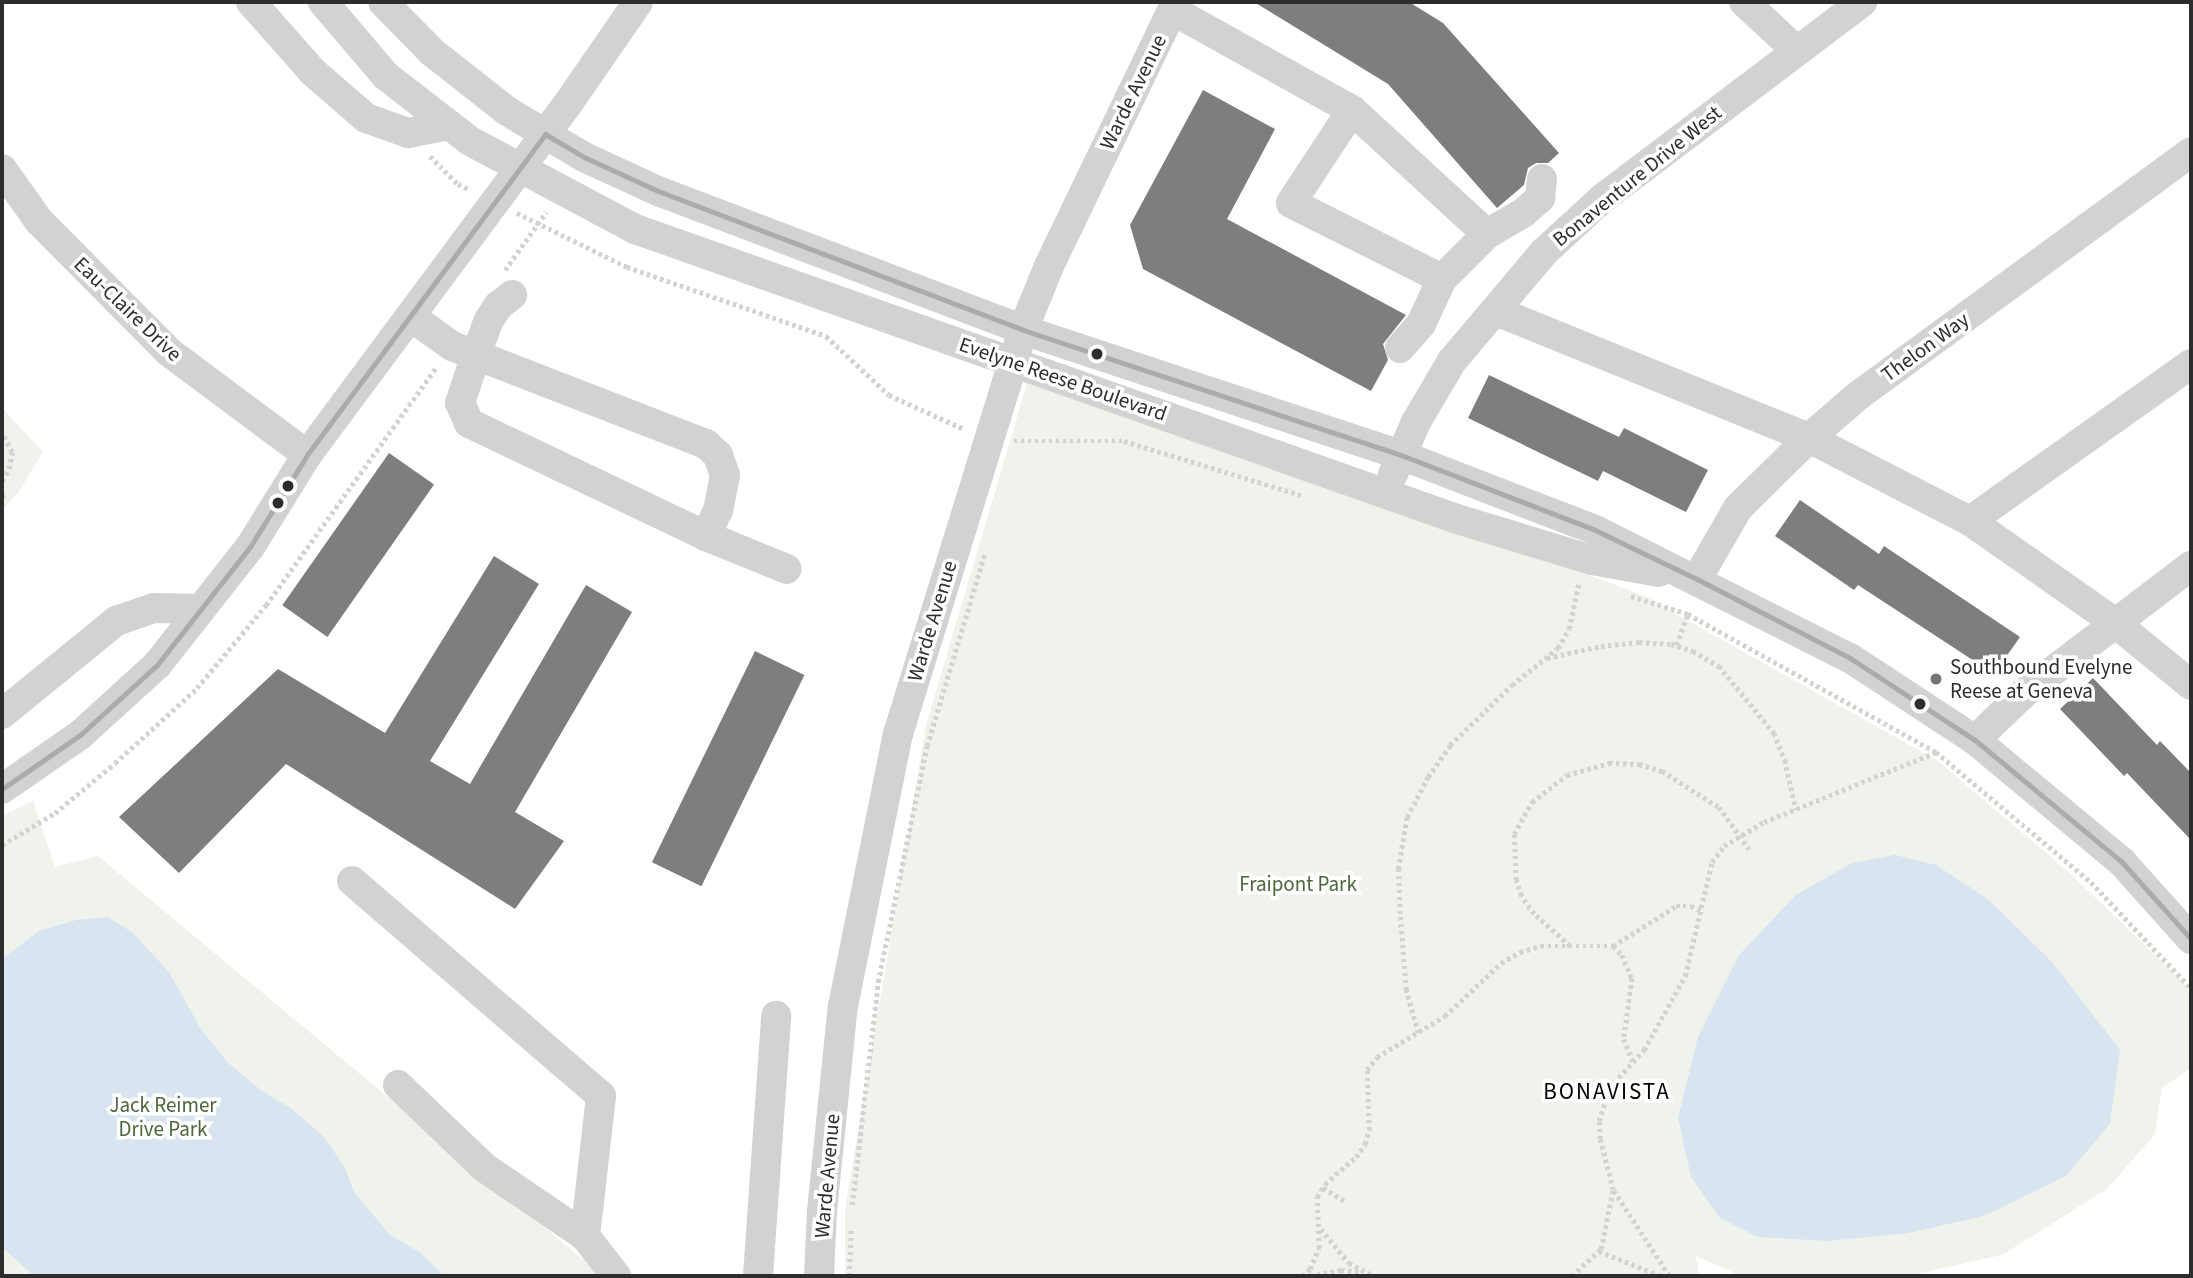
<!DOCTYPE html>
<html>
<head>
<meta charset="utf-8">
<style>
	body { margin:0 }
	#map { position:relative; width:2193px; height:1278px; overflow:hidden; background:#fff; font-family:"Source Sans 3",sans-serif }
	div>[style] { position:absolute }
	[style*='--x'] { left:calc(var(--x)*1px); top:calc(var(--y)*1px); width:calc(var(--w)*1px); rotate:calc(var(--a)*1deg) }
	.green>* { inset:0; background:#eff3eb }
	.water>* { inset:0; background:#d8e4f0 }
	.building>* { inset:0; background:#7e7e7e; transform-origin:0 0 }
	.path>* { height:4.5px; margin-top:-2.25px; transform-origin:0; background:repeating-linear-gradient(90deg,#d2d2d2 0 3.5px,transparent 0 7px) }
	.minor>* { height:30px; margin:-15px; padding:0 15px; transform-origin:15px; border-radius:15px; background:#d2d2d2 }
	.path-bridge>* { height:4.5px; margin-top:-2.25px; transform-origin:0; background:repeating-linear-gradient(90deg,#d2d2d2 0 3.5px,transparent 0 7px) }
	.bus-1>* { height:5px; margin:-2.5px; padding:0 2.5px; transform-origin:2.5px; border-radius:2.5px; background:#ababab }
	.dots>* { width:19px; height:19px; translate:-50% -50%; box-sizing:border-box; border:4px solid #fff; border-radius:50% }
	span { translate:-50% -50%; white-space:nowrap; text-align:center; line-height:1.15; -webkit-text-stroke:7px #fff; paint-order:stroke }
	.street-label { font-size:21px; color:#2d2d2d }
	.poi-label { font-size:21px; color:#2d2d2d }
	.left { translate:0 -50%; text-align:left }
	.park-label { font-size:21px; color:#4c673c }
	.neighbourhood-label { font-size:23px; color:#000; letter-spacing:2px }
	.frame { position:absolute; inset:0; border:4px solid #2d2d2d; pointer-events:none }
</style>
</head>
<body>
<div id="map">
	<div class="green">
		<i style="clip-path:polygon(1033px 363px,1644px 596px,1938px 761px,2072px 875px,2186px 985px,2191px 996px,2191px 1068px,2162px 1088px,2155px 1134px,2107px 1189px,2002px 1255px,1907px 1276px,1741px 1276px,1696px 1256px,1699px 1276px,845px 1276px,845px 1210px,926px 725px)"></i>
		<i style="clip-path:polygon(2px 408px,43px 452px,18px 493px,2px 510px)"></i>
		<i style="clip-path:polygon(33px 801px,55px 867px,98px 856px,603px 1276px,2px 1276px,2px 816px)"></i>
	</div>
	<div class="water">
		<i style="clip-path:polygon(1895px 855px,1936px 865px,1989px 900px,2052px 962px,2120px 1050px,2110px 1124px,2066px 1176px,1984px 1216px,1908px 1233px,1828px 1241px,1758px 1237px,1720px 1218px,1691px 1177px,1678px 1118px,1698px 1037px,1739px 955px,1796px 895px,1852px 863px)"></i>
		<i style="clip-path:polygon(108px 917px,133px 933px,169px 972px,201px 1029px,227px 1062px,262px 1091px,292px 1109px,324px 1137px,345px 1168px,354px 1192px,390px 1235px,421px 1253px,444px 1276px,34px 1276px,2px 1247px,2px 959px,39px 931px,76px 920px)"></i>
	</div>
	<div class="building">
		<i style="clip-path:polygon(1254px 2px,1409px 2px,1443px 23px,1559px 153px,1548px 163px,1536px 163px,1528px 168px,1524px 185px,1497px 208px,1388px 84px)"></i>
		<i style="clip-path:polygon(1203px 90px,1275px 129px,1227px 219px,1406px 315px,1383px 344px,1388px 360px,1371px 391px,1143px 269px,1130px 225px)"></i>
		<i style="clip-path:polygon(1489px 375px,1619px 437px,1624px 428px,1708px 470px,1686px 512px,1603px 471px,1598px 481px,1468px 418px)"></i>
		<i style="left:389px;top:453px;width:55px;height:186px;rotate:35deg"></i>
		<i style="clip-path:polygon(1800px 500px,1879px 554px,1884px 546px,2020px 637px,1994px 674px,1858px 585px,1854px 590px,1775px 536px)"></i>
		<i style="clip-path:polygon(494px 556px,539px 584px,430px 761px,470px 784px,586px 585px,632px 612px,515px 812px,564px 841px,515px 909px,286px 764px,179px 873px,119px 817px,278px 669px,385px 733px)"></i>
		<i style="left:755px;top:651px;width:55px;height:235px;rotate:26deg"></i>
		<i style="clip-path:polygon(2093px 678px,2157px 745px,2160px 741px,2191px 773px,2191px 840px,2127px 773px,2124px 776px,2060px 709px)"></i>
	</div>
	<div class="path">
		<i style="--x:430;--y:156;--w:40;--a:45"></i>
		<i style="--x:458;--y:184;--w:14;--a:25"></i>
		<i style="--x:517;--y:213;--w:123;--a:26.1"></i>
		<i style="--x:627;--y:267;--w:211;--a:19.1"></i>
		<i style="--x:826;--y:336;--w:86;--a:43.1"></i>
		<i style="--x:889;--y:395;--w:82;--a:24.4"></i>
		<i style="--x:505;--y:270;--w:71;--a:-54.7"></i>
		<i style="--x:1014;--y:441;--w:110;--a:0"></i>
		<i style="--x:1124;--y:441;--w:185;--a:17"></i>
		<i style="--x:2;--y:481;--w:14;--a:-60"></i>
		<i style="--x:9;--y:469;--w:17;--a:-80"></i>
		<i style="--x:12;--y:452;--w:19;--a:-118"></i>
		<i style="--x:2;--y:496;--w:7;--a:27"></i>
		<i style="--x:1631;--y:596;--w:60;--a:17.5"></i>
		<i style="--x:1688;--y:614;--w:284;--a:29.1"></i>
		<i style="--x:1936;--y:752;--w:202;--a:40"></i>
		<i style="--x:2091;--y:882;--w:146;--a:46.7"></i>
		<i style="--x:1676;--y:645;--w:33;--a:-69"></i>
		<i style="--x:1547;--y:658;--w:55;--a:-12.5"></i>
		<i style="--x:1601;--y:646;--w:38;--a:-6"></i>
		<i style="--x:1639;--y:642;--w:32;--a:4"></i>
		<i style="--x:1671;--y:644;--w:23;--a:18"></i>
		<i style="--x:1693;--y:651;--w:30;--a:30"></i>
		<i style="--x:1719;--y:666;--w:87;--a:50.6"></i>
		<i style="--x:1774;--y:733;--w:29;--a:68"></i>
		<i style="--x:1785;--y:760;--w:51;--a:77.6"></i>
		<i style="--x:2;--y:845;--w:62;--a:-31.1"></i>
		<i style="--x:55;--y:813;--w:78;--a:-39.8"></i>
		<i style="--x:115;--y:763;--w:111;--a:-42.4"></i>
		<i style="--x:197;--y:688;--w:108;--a:-50.3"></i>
		<i style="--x:266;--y:605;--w:294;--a:-54.4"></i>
		<i style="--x:1570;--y:946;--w:48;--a:-138.4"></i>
		<i style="--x:1534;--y:914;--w:22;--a:-126"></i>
		<i style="--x:1521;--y:896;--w:17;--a:-107"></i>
		<i style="--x:1516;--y:880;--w:46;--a:-92.5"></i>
		<i style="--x:1514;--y:834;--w:37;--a:-61"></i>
		<i style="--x:1532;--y:802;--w:44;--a:-37.6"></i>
		<i style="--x:1567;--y:775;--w:44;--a:-15.9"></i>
		<i style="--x:1609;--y:763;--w:30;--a:2"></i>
		<i style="--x:1639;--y:764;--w:24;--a:17"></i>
		<i style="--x:1662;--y:771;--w:67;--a:32.3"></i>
		<i style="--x:1613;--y:946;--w:13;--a:45"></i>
		<i style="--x:1622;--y:955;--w:25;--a:67"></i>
		<i style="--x:1632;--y:978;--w:62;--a:97.5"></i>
		<i style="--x:1624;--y:1039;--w:24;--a:68"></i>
		<i style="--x:1418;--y:1033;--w:45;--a:-105.6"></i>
		<i style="--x:1406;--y:990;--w:76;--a:-94.5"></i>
		<i style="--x:1400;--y:914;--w:45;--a:-92.5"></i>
		<i style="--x:1398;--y:869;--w:53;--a:-80.2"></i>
		<i style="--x:1407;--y:817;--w:45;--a:-62.3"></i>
		<i style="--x:1428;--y:777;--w:39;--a:-55"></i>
		<i style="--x:1450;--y:745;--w:86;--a:-44.1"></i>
		<i style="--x:1512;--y:685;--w:59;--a:-38.8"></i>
		<i style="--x:1558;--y:648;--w:22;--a:-60"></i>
		<i style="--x:1569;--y:629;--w:48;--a:-78"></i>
		<i style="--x:1323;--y:1188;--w:27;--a:31"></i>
		<i style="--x:852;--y:1205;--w:225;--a:-83.3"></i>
		<i style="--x:878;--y:982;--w:241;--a:-78.3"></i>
		<i style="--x:927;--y:746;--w:202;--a:-73.3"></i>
		<i style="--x:1321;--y:1229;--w:44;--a:50.5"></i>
		<i style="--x:1349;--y:1263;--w:27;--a:28"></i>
		<i style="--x:1599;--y:1251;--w:67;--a:22"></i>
		<i style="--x:849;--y:1276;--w:48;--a:-87.6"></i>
		<i style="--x:1302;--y:1276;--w:11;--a:-41"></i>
		<i style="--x:1310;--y:1269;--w:23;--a:-67"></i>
		<i style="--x:1319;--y:1248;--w:51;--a:-92.2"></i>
		<i style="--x:1317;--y:1197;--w:15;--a:-58"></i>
		<i style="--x:1325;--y:1184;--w:41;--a:-41.1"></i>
		<i style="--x:1356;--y:1157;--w:16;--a:-55"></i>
		<i style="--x:1365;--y:1144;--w:15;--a:-74"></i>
		<i style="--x:1369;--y:1130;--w:60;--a:-91.9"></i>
		<i style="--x:1367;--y:1070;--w:16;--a:-52"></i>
		<i style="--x:1377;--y:1057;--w:79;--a:-31.1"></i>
		<i style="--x:1445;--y:1016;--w:77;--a:-43.4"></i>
		<i style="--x:1501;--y:963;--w:22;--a:-30"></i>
		<i style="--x:1520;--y:952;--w:22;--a:-16"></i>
		<i style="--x:1541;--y:946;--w:72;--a:0"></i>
		<i style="--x:1613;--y:946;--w:75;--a:-32.4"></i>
		<i style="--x:1676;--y:906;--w:15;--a:0"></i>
		<i style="--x:1691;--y:906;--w:12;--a:24"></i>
		<i style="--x:1310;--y:1276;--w:32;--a:-11"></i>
		<i style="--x:1341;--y:1270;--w:20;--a:6"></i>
		<i style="--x:1572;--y:1276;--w:40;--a:-43"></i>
		<i style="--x:1601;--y:1249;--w:60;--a:-78.5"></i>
		<i style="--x:1669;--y:1276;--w:103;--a:-123.1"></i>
		<i style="--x:1613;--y:1190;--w:53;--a:-104.3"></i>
		<i style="--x:1600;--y:1139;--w:18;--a:-93"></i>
		<i style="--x:1599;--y:1121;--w:34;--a:-73"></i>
		<i style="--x:1609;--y:1088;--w:52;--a:-47.4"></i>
		<i style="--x:1644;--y:1050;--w:85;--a:-61"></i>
		<i style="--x:1685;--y:976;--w:117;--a:-76.7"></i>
		<i style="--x:1712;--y:862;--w:20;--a:-53"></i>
		<i style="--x:1724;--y:846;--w:47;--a:-31"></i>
		<i style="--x:1764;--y:822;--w:186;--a:-22.1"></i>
	</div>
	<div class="minor">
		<i style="--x:251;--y:2;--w:94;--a:48.5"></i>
		<i style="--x:313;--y:72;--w:70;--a:41"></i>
		<i style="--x:366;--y:118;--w:45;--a:19.7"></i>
		<i style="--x:408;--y:133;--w:42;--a:-11"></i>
		<i style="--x:323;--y:2;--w:97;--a:49.6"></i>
		<i style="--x:386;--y:76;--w:106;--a:37.7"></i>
		<i style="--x:470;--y:141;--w:187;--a:28.1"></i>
		<i style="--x:635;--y:229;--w:872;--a:19.43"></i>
		<i style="--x:1457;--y:519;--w:141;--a:16.9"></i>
		<i style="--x:1592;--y:560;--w:68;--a:10.2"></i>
		<i style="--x:383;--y:2;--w:70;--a:45.6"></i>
		<i style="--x:432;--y:52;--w:95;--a:38.2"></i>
		<i style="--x:507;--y:111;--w:90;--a:30.9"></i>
		<i style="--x:584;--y:157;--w:81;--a:24.7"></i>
		<i style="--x:658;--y:191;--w:391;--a:20.8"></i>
		<i style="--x:1023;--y:330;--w:398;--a:18.3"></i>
		<i style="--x:1401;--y:455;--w:208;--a:21.1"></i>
		<i style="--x:1595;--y:530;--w:285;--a:26.7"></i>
		<i style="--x:1850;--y:658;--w:149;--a:33.3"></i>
		<i style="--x:1975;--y:740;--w:190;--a:39.7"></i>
		<i style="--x:2121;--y:861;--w:105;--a:48.1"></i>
		<i style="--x:1744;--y:2;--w:71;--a:42.7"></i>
		<i style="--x:1172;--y:10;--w:206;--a:29.1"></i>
		<i style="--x:1352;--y:110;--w:183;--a:42.6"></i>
		<i style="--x:1352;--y:110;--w:111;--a:123.3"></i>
		<i style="--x:1291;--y:203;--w:169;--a:26.7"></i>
		<i style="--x:2;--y:169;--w:64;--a:54.6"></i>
		<i style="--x:39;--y:221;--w:185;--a:45.2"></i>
		<i style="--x:169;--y:352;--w:172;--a:36.7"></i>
		<i style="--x:1496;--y:311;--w:338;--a:22.1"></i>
		<i style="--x:1809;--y:438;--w:181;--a:27.3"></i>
		<i style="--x:1970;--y:521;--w:176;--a:35"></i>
		<i style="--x:2114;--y:622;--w:99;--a:39.3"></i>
		<i style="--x:410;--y:316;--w:52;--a:35.5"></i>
		<i style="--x:452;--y:346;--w:26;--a:21"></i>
		<i style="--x:476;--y:355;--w:247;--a:21.2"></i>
		<i style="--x:706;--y:444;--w:16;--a:43"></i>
		<i style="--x:718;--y:455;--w:21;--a:71"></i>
		<i style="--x:725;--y:475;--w:36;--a:101"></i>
		<i style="--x:718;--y:510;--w:29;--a:115"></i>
		<i style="--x:706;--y:536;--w:263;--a:-154.5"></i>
		<i style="--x:469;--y:423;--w:22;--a:-114"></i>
		<i style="--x:460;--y:403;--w:51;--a:-71.6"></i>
		<i style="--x:476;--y:355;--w:37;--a:-70"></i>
		<i style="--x:489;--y:320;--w:17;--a:-57"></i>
		<i style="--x:498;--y:306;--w:18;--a:-38"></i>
		<i style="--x:1400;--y:348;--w:32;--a:-49"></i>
		<i style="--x:1421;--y:324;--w:50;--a:-65"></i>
		<i style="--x:1442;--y:279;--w:64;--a:-45"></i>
		<i style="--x:1487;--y:234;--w:42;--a:-30.3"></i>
		<i style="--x:1523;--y:213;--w:23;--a:-41"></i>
		<i style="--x:1540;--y:198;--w:19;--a:-84"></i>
		<i style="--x:1393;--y:474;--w:57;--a:-66.1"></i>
		<i style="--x:1416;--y:422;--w:71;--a:-59.5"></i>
		<i style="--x:1452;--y:361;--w:143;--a:-49.8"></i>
		<i style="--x:1544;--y:252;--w:80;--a:-42.5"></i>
		<i style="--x:1603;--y:198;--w:325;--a:-37.1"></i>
		<i style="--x:1970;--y:521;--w:271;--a:-35.4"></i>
		<i style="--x:706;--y:536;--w:87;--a:22.2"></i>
		<i style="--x:1697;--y:579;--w:82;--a:-60"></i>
		<i style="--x:1738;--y:508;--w:100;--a:-44.6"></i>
		<i style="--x:1809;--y:438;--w:66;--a:-40.7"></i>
		<i style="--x:1859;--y:395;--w:411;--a:-36.2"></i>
		<i style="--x:2;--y:714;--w:147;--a:-39.2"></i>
		<i style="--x:116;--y:621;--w:40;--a:-18.9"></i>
		<i style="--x:154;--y:608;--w:47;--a:1.2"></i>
		<i style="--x:1975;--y:740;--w:68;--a:-43.8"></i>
		<i style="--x:2024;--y:693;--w:210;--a:-37.3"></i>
		<i style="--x:2;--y:789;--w:95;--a:-34.7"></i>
		<i style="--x:80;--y:735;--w:104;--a:-42.3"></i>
		<i style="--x:157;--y:665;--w:150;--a:-51.8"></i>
		<i style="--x:250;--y:547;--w:108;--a:-58.2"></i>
		<i style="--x:307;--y:455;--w:436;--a:-53.4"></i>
		<i style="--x:567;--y:105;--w:125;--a:-55.4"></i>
		<i style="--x:352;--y:881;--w:329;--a:40.8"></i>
		<i style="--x:601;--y:1096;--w:141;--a:96.5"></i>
		<i style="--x:585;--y:1236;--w:51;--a:52.2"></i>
		<i style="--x:398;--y:1085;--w:120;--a:43.7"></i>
		<i style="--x:485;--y:1168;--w:121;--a:34.2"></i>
		<i style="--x:758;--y:1276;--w:261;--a:-86"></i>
		<i style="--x:819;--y:1276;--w:65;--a:-87.4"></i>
		<i style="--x:822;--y:1211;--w:206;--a:-84.2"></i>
		<i style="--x:843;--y:1006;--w:278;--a:-78.6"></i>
		<i style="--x:898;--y:734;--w:423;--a:-72.8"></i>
		<i style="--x:1023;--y:330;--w:69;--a:-67.9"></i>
		<i style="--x:1049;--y:266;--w:293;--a:-64.3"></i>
	</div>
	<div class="path-bridge">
		<i style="--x:1719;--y:807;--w:52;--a:54.5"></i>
	</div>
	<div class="bus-1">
		<i style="--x:2;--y:789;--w:95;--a:-34.7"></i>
		<i style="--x:80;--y:735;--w:104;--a:-42.3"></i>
		<i style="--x:157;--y:665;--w:150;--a:-51.8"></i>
		<i style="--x:250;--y:547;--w:108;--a:-58.2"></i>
		<i style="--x:307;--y:455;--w:400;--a:-53.4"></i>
		<i style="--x:545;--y:134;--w:45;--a:30.5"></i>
		<i style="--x:584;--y:157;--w:81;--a:24.7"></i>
		<i style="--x:658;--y:191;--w:391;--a:20.8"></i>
		<i style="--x:1023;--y:330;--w:398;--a:18.3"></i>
		<i style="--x:1401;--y:455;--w:208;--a:21.1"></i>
		<i style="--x:1595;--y:530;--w:113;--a:25.7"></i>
		<i style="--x:1697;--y:579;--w:172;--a:27.3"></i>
		<i style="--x:1850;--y:658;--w:149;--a:33.3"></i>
		<i style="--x:1975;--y:740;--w:190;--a:39.7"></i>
		<i style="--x:2121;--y:861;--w:105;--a:48.1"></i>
	</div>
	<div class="dots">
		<i style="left:1097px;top:354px;background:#2d2d2d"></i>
		<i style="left:288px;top:486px;background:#2d2d2d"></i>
		<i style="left:278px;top:503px;background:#2d2d2d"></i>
		<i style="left:1936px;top:679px;background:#767676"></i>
		<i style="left:1920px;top:704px;background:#2d2d2d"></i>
	</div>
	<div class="street-label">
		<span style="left:1133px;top:92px;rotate:-64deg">Warde Avenue</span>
		<span style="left:1637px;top:176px;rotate:-39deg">Bonaventure Drive West</span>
		<span style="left:128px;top:309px;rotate:44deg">Eau-Claire Drive</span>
		<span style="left:1925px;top:347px;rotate:-36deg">Thelon Way</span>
		<span style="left:1063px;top:379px;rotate:19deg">Evelyne Reese Boulevard</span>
		<span style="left:932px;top:621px;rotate:-73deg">Warde Avenue</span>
		<span style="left:827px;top:1176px;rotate:-85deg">Warde Avenue</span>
	</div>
	<div class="poi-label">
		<span class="left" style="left:1950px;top:679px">Southbound Evelyne<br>Reese at Geneva</span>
	</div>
	<div class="park-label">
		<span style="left:1298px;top:884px">Fraipont Park</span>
		<span style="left:163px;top:1117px">Jack Reimer<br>Drive Park</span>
	</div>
	<div class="neighbourhood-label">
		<span style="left:1607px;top:1092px">BONAVISTA</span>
	</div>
	<div class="frame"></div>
</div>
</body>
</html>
